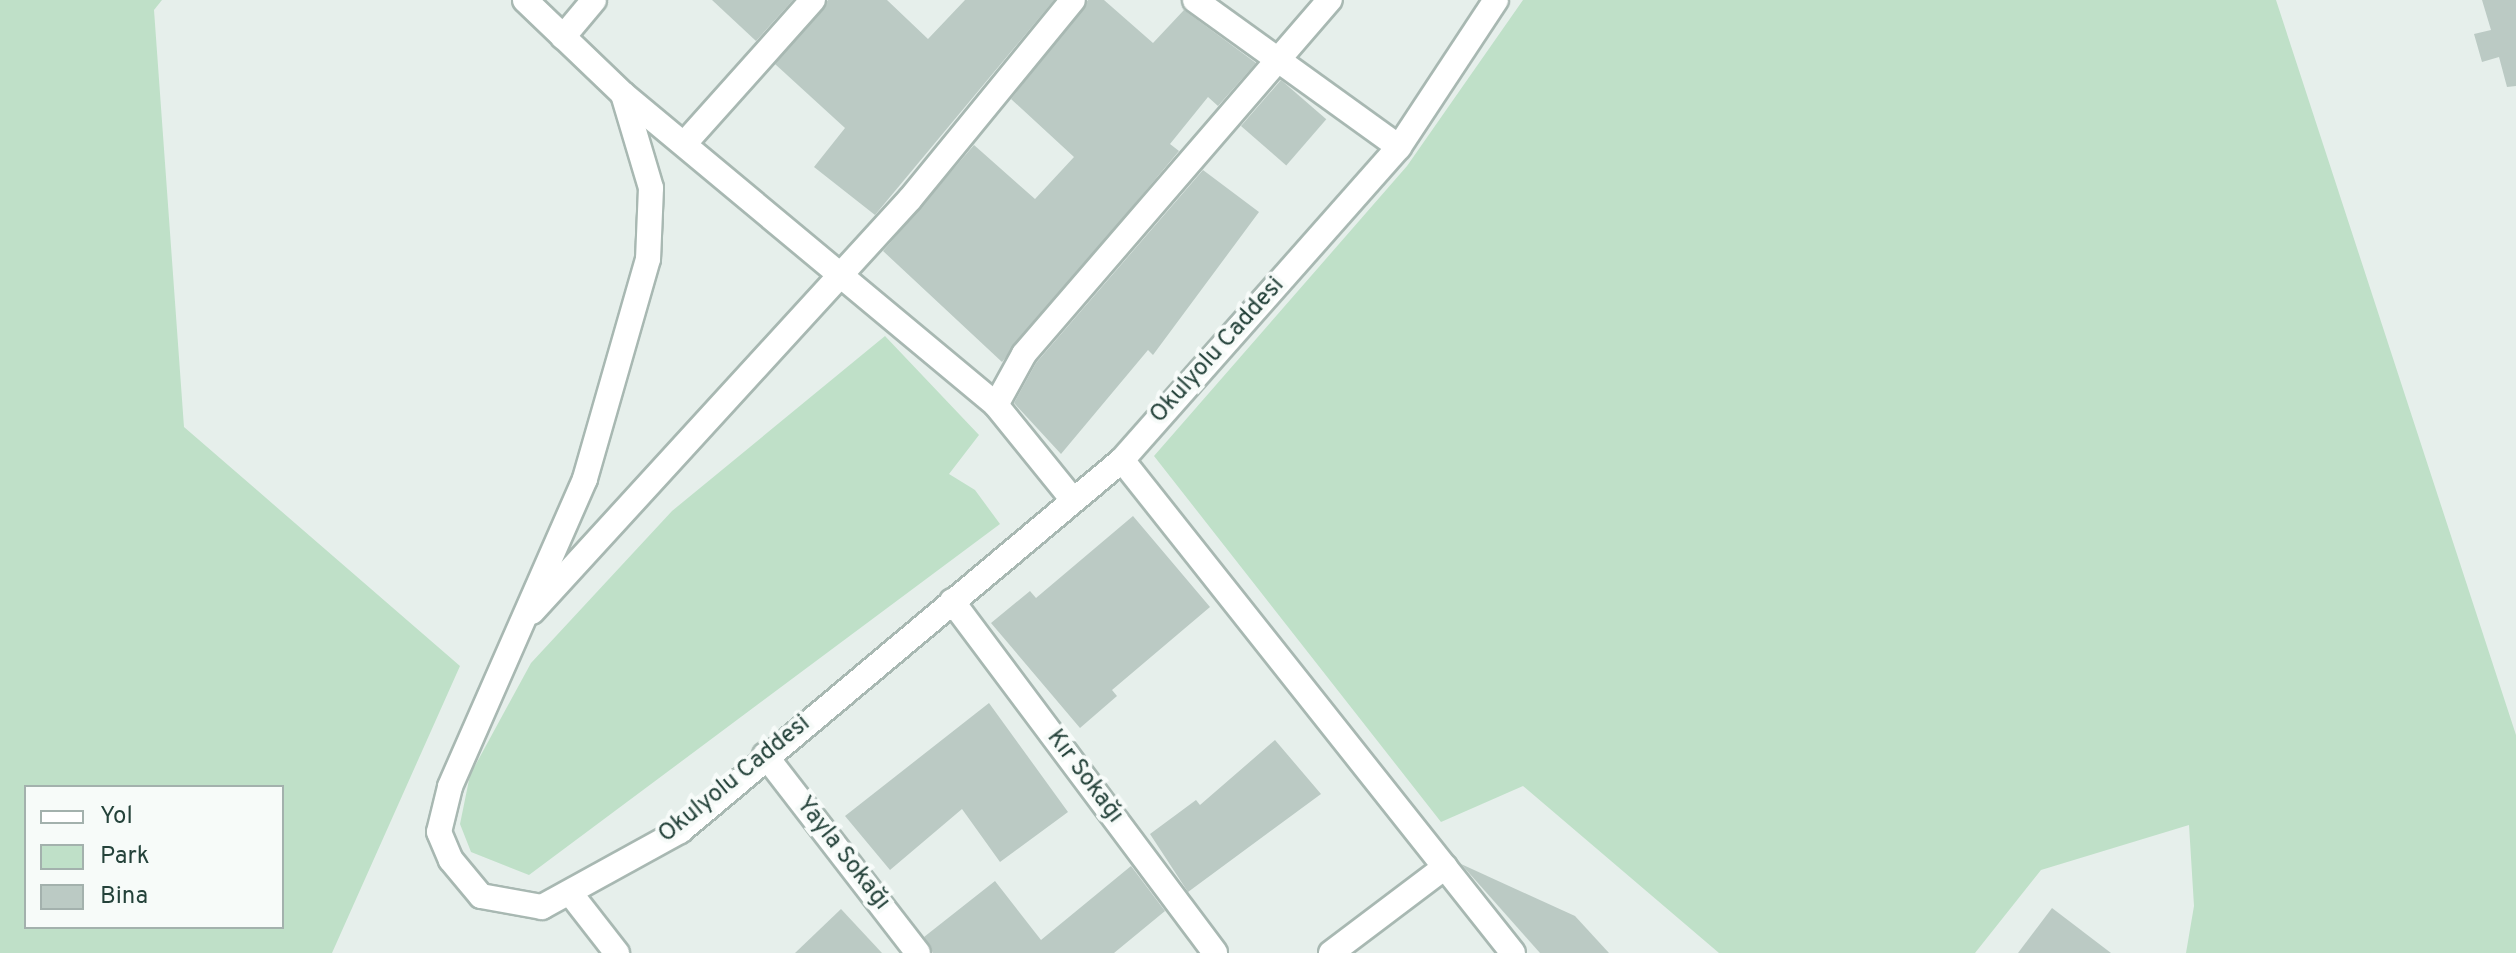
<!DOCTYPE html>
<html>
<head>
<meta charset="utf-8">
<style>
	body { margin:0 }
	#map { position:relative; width:2516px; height:953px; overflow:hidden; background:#e6efeb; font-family:Overpass,sans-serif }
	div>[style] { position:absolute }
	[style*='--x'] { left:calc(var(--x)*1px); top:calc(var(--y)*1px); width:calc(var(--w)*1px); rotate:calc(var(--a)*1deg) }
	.green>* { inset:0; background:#bfe0c8 }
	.building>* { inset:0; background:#bbcac4; transform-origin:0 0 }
	.roads { filter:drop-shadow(2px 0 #a8b8b2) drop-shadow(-2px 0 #a8b8b2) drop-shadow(0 2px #a8b8b2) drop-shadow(0 -2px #a8b8b2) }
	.minor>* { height:24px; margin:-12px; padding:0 12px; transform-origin:12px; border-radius:12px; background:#fff }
	.tertiary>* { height:24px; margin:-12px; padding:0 12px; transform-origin:12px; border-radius:12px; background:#fff }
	span { translate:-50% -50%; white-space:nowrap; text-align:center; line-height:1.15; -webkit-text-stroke:8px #f7fbf9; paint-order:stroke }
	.street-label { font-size:24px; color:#24423a }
	.legend { position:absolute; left:24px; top:785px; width:260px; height:144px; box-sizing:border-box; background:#f7fbf9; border:2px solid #a3b1ad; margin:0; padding:10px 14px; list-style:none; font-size:24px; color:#24423a }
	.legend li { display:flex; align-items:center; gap:16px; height:40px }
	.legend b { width:40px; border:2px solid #a3b1ad }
</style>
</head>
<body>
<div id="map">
	<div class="green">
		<i style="clip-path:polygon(evenodd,0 0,162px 0,154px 10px,184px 427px,460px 666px,332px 953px,0 953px,0 0,282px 787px,282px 927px,26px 927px,26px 787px,282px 787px)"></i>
		<i style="clip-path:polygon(1523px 0,2276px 0,2516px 735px,2516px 953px,2186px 953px,2194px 906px,2189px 825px,2041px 870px,1975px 953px,1719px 953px,1523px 786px,1441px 822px,1154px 456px,1407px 166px)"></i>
		<i style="clip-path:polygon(885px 336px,979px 435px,949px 474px,975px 490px,1000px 524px,529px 875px,471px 852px,460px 824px,470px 775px,531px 663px,672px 511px)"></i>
	</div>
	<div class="building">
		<i style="clip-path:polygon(712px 0,793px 0,756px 41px)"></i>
		<i style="clip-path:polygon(828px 0,887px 0,928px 39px,965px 0,1054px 0,875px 215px,814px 167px,845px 128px,775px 64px)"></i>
		<i style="clip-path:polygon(1088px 0,1104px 0,1153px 43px,1184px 10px,1256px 63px,1218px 106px,1208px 97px,1170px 144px,1179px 151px,1002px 362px,883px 251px,974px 145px,1035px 199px,1074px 157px,1011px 99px)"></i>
		<i style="clip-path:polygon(2482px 0,2516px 0,2516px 86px,2507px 87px,2499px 57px,2482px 62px,2474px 34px,2491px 30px)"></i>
		<i style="left:1281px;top:80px;width:60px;height:61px;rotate:41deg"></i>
		<i style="clip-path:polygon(1203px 170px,1259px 212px,1153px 355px,1148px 350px,1061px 454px,1014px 403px,1036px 363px)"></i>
		<i style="clip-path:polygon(1133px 516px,1210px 607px,1112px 690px,1117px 696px,1080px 728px,991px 623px,1030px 591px,1036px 598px)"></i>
		<i style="clip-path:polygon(989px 703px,1068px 812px,1000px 862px,962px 809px,890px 870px,845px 816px)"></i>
		<i style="clip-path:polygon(1275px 740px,1321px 794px,1188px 892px,1150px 834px,1196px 800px,1200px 805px)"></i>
		<i style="clip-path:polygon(1461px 864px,1575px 916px,1609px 953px,1540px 953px)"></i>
		<i style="clip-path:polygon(1131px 866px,1165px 911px,1114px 953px,933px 953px,924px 937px,995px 881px,1041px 940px)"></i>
		<i style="clip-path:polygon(2052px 908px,2111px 953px,2018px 953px)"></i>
		<i style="clip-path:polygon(841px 909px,882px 953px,795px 953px)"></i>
	</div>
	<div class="roads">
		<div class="minor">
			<i style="--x:1195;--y:0;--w:251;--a:35.8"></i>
			<i style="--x:563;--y:37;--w:48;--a:-50"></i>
			<i style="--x:623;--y:94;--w:486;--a:39.8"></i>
			<i style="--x:685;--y:143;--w:192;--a:-48.2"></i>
			<i style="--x:1122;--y:460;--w:629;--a:51.58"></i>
			<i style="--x:1073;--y:500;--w:122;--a:-129"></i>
			<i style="--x:996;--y:405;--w:58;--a:-61.2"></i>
			<i style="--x:1024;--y:354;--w:468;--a:-49.2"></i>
			<i style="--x:952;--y:601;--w:439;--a:53.2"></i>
			<i style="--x:532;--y:612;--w:560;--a:-47.53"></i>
			<i style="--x:910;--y:199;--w:257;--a:-50.7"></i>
			<i style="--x:765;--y:755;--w:250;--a:52.3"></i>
			<i style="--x:571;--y:894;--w:75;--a:52.1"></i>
			<i style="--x:1331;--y:953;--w:143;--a:-37"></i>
		</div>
		<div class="tertiary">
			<i style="--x:525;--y:0;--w:136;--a:43.8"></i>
			<i style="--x:623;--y:94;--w:98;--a:73.4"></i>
			<i style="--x:651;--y:188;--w:71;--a:92.4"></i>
			<i style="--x:648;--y:259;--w:229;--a:106"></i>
			<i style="--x:585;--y:479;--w:336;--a:113.7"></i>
			<i style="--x:450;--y:787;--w:46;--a:103.7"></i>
			<i style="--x:439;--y:832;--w:30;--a:67"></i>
			<i style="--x:451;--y:860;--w:47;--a:50.2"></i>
			<i style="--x:481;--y:896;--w:62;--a:10.2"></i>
			<i style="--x:542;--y:907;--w:158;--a:-28.8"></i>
			<i style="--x:680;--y:831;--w:577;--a:-40.01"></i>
			<i style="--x:1122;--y:460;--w:418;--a:-48.5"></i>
			<i style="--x:1399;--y:147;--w:176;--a:-56.6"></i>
		</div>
	</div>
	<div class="street-label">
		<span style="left:1218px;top:351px;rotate:-48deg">Okulyolu Caddesi</span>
		<span style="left:1084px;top:777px;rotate:53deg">Kır Sokağı</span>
		<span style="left:735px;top:780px;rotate:-39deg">Okulyolu Caddesi</span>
		<span style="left:842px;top:854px;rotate:52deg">Yayla Sokağı</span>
	</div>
	<ul class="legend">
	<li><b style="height:10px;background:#fff"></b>Yol</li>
	<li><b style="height:22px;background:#bfe0c8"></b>Park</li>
	<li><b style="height:22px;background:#bbcac4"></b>Bina</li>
	</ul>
</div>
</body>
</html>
